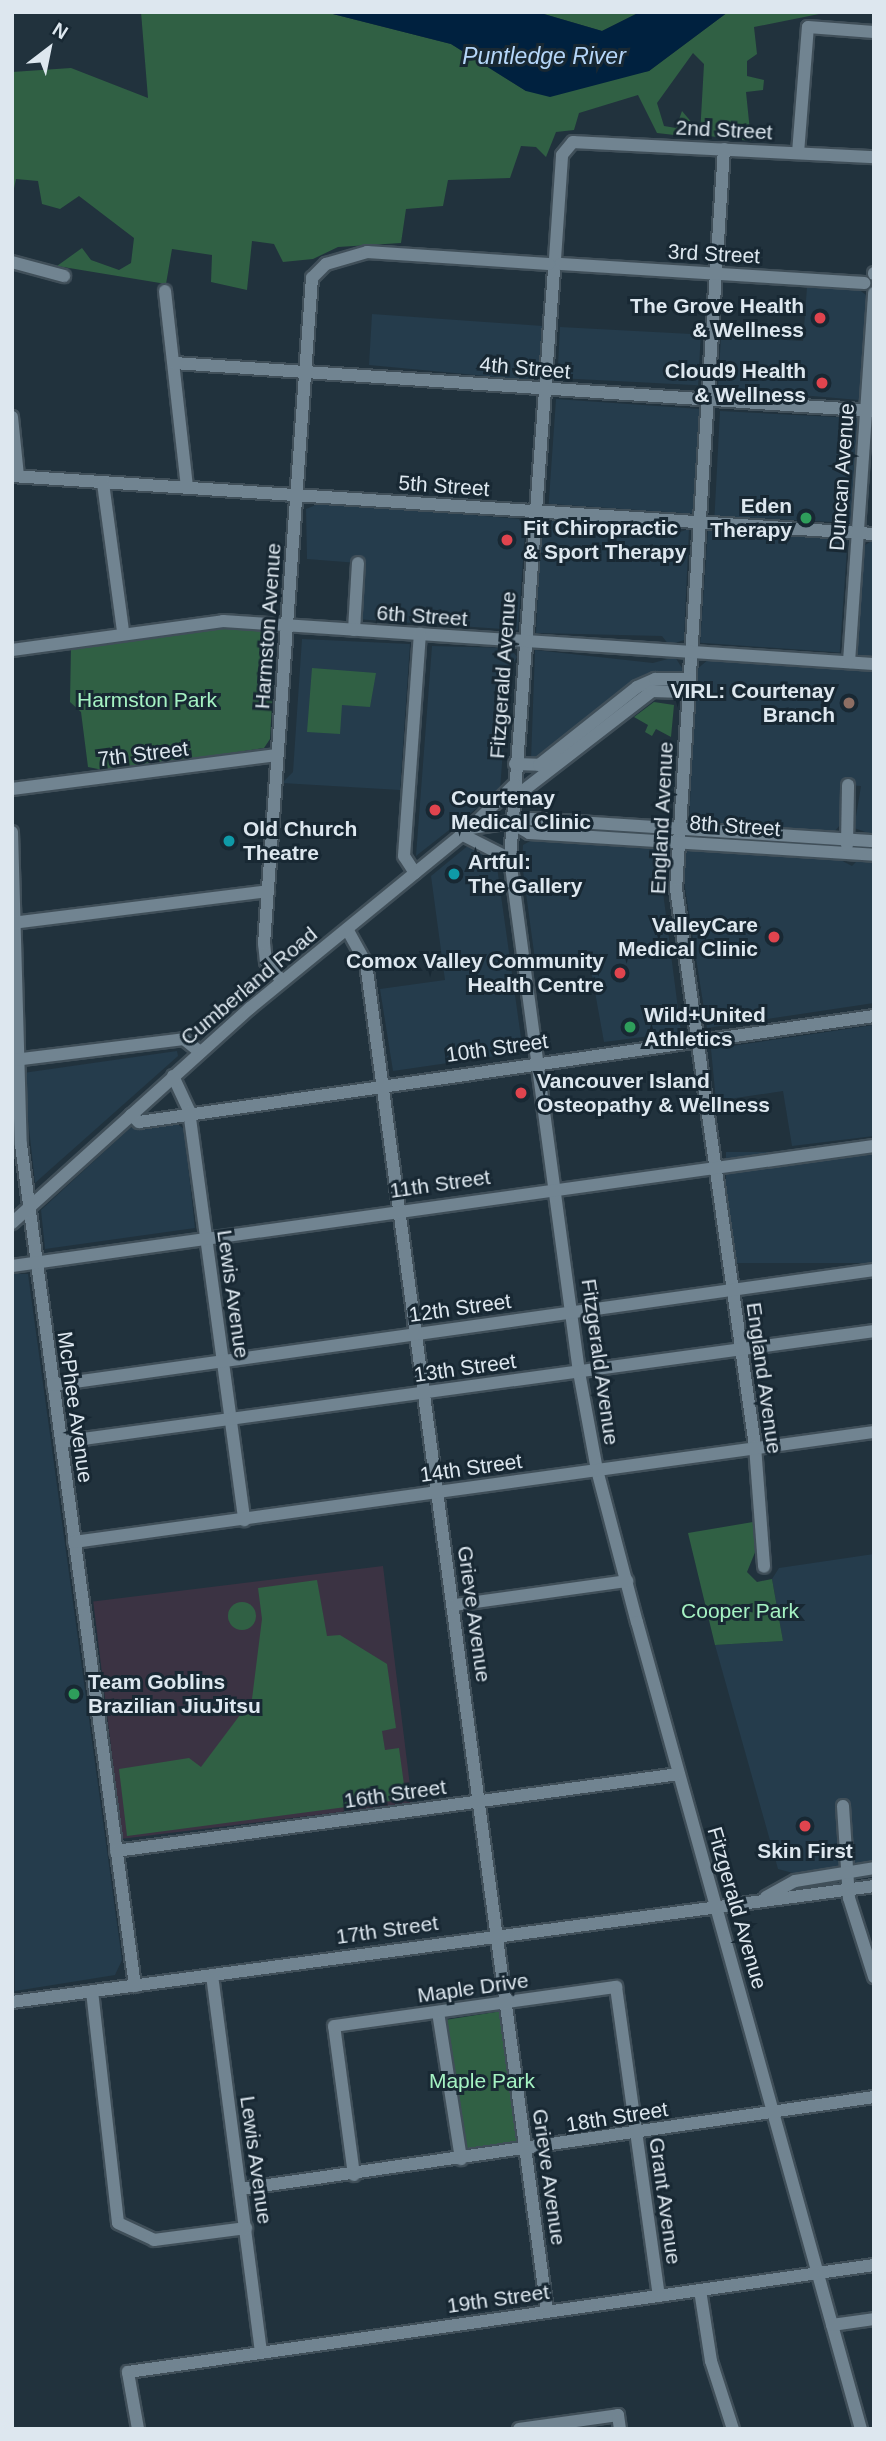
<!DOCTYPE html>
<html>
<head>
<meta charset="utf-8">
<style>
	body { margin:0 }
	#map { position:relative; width:886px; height:2441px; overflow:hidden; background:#21323d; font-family:Helvetica,sans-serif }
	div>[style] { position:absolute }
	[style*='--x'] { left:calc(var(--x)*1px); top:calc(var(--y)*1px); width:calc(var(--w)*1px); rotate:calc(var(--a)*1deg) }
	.built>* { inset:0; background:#253c4c; transform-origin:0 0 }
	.education>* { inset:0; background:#3b3343; transform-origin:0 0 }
	.green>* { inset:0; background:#306044; transform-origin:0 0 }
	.round { border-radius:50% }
	.water>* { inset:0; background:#00213f }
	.roads { filter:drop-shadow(2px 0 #404f59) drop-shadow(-2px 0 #404f59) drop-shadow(0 2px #404f59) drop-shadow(0 -2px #404f59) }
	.minor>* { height:12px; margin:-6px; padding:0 6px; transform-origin:6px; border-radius:6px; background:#718491 }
	.dots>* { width:19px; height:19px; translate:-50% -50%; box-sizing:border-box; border:4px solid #182833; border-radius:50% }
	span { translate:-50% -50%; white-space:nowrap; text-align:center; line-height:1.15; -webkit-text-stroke:6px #182833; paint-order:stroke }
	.street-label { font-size:21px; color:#dde7ef }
	.poi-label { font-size:21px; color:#dde7ef; font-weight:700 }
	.right { translate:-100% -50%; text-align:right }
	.left { translate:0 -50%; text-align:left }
	.park-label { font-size:21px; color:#a5f2c3 }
	.water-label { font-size:23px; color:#b5d6f9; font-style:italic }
	.frame { position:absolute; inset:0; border:14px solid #dde7ef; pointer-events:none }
	.north { position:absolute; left:14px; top:14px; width:70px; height:70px; -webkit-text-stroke:5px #182833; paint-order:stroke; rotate:32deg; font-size:19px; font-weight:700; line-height:28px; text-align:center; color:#dde7ef }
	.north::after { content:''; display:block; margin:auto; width:24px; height:32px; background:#dde7ef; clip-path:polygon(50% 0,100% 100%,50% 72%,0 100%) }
</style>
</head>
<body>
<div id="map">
	<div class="built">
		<i style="clip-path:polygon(807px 287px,857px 288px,866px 295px,859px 400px,718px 388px,721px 336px,803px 341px)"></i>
		<i style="clip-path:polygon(372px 314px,543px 326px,539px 376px,530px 380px,369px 365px)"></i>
		<i style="left:560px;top:327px;width:141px;height:51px;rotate:3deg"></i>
		<i style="left:556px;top:399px;width:145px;height:105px;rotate:4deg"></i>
		<i style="left:720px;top:411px;width:140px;height:105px;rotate:3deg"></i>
		<i style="clip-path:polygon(323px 502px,519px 519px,525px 533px,518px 630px,355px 619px,358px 563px,307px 559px,306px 509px)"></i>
		<i style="clip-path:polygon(559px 519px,563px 527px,674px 534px,689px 529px,684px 640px,669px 645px,662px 636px,536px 633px,541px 525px)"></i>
		<i style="left:708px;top:530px;width:140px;height:113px;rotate:4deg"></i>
		<i style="clip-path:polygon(873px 540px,874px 655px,862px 658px,856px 652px,862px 547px)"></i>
		<i style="clip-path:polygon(302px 639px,410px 644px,400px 790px,282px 783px,293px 772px)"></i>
		<i style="clip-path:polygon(432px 646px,510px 648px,517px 657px,509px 671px,500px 790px,416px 856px)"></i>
		<i style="clip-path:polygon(535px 650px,653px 663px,675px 657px,684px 671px,645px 674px,531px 760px)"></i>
		<i style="clip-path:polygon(709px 659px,874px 672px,874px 835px,854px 828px,861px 786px,841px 785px,840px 825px,834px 832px,689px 825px,696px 670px)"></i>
		<i style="clip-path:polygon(532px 840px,671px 849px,663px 892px,681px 1032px,604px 1042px,588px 953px,535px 960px,522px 863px,523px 845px)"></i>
		<i style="clip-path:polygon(470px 844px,496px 860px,523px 1052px,393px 1071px,380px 989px,445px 980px,431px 876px)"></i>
		<i style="clip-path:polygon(689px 847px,831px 855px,852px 866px,860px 858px,874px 862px,874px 1003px,707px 1028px,685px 888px,683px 855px)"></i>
		<i style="clip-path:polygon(874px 1025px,874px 1136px,792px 1146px,783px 1091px,716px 1101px,711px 1049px)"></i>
		<i style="clip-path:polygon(177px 1051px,178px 1056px,35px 1183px,23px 1073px)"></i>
		<i style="clip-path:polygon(172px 1120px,184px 1129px,195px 1228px,45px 1249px,41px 1210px,130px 1128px)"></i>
		<i style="left:874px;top:1152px;width:111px;height:148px;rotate:90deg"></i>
		<i style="clip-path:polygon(12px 1274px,28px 1274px,122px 1960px,115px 1975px,15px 1991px)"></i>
		<i style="clip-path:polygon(874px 1554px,874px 1868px,793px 1873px,778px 1869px,715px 1645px,783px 1641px,772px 1579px,779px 1568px)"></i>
	</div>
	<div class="education">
		<i style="left:383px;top:1566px;width:239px;height:292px;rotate:83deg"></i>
	</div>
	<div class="green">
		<i style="clip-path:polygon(141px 12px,325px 12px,451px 44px,526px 91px,649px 71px,728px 12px,829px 12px,754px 27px,757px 54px,747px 61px,747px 76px,764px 80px,763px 90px,746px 92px,751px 141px,700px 135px,704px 64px,693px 53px,657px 103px,664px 126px,676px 128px,682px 111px,693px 124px,692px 137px,657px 133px,638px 95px,579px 113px,574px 130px,556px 132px,546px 157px,536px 147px,521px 146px,510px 178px,448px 180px,443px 206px,406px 209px,401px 243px,338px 247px,313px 259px,283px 262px,274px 244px,252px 241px,247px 290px,211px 282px,212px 255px,172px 249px,166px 284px,57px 266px,82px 248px,91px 260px,119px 270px,131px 263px,134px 238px,79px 196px,60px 209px,42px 204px,38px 181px,16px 179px,12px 198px,12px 72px,71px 68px,148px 98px)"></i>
		<i style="clip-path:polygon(537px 12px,640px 12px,602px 31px)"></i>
		<i style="clip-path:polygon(232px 626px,276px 634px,270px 739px,264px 748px,108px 771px,88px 767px,81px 712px,70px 702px,71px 646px)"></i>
		<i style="clip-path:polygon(312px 668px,376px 673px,370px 707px,342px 705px,340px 734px,307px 732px)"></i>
		<i style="clip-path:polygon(654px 702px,674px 705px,671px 737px,656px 729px,652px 736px,645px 732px,648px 725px,634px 717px)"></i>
		<i style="clip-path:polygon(753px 1522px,756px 1550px,747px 1572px,757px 1582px,772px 1579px,783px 1641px,715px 1645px,688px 1533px)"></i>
		<i style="clip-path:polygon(317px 1580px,327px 1636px,340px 1635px,387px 1664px,396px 1728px,382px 1731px,385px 1750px,399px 1748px,406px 1799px,127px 1836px,119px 1769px,189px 1758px,201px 1767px,252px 1699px,262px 1619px,258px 1588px)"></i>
		<i class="round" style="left:228px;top:1602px;width:28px;height:28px"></i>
		<i style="left:502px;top:2011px;width:136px;height:61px;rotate:81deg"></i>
	</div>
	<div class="water">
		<i style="clip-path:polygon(325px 12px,537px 12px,602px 31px,640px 12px,728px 12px,649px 71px,550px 97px,526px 91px,451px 44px)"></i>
	</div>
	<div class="roads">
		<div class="minor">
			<i style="--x:724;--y:149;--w:742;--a:93.71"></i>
			<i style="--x:676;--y:889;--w:563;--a:81.93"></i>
			<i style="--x:755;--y:1446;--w:121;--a:85.7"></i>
			<i style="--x:798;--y:153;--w:126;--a:-85.5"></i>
			<i style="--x:808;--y:27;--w:66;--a:4.3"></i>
			<i style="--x:555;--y:259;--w:104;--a:-86.1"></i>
			<i style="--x:562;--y:155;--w:17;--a:-50"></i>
			<i style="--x:573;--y:142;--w:301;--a:2.9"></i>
			<i style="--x:12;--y:262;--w:54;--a:15.1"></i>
			<i style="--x:561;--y:264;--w:304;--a:3.6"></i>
			<i style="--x:554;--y:270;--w:591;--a:94.27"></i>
			<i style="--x:510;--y:859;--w:518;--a:82.34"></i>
			<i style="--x:579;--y:1372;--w:100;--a:79.6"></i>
			<i style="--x:597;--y:1470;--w:157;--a:75.3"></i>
			<i style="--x:637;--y:1622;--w:838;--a:74.49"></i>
			<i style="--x:874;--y:274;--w:1;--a:-90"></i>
			<i style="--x:165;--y:291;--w:198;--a:83.6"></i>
			<i style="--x:174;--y:363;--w:702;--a:3.92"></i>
			<i style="--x:12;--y:417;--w:59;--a:84.2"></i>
			<i style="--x:12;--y:476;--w:864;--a:3.85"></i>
			<i style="--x:103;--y:483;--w:149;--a:82.3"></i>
			<i style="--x:354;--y:630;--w:67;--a:-86.6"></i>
			<i style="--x:12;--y:650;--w:213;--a:-7.8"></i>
			<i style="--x:223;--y:621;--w:652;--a:3.78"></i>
			<i style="--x:849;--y:662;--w:370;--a:-86.1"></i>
			<i style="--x:515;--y:764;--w:24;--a:2"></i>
			<i style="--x:539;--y:765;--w:125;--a:-38.5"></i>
			<i style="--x:637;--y:687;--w:20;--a:-24"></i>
			<i style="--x:655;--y:679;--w:34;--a:0"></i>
			<i style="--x:12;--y:789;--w:267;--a:-7.3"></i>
			<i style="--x:515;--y:797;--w:173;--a:-37.7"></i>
			<i style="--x:652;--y:691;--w:37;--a:2"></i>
			<i style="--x:512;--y:823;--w:20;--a:30"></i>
			<i style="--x:529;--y:833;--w:346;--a:3.6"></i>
			<i style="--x:471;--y:828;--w:61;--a:-8.5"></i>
			<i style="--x:531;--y:819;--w:344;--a:3.7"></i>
			<i style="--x:12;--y:832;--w:313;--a:88.4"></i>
			<i style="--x:21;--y:1145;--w:849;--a:82.28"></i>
			<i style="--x:461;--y:834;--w:55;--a:27"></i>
			<i style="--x:847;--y:845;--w:60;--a:-89"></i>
			<i style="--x:415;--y:873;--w:20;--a:-123"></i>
			<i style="--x:404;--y:856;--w:223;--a:-85.9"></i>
			<i style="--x:12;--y:923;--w:258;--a:-7.1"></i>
			<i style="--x:347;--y:929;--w:39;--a:61"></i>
			<i style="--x:366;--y:963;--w:1360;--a:82.35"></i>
			<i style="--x:282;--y:981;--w:25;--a:-130"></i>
			<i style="--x:266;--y:962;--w:18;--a:-96"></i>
			<i style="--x:264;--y:944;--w:668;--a:-85.88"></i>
			<i style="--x:312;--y:278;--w:20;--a:-45"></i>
			<i style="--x:326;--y:264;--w:43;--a:-16.3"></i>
			<i style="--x:367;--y:252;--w:182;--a:3.8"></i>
			<i style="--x:14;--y:1060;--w:171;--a:-7"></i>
			<i style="--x:184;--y:1039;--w:21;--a:39"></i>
			<i style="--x:173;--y:1076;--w:38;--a:65"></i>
			<i style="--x:189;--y:1111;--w:413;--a:82.3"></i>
			<i style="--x:131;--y:1115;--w:11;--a:41"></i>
			<i style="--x:139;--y:1122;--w:743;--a:-8.21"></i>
			<i style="--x:12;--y:1223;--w:321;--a:-42.1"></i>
			<i style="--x:250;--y:1008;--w:284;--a:-39.3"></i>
			<i style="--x:470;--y:828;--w:63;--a:-44.4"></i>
			<i style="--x:12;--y:1266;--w:870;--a:-7.93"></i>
			<i style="--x:53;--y:1385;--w:829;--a:-7.97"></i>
			<i style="--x:61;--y:1442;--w:821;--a:-7.77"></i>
			<i style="--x:74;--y:1542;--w:808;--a:-7.83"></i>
			<i style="--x:454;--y:1605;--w:175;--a:-7.9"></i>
			<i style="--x:843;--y:1806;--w:92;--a:86.3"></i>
			<i style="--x:849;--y:1898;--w:83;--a:72.4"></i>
			<i style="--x:116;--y:1851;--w:568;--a:-7.79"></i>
			<i style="--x:766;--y:1897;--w:33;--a:-29"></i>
			<i style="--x:795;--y:1881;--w:80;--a:-9.3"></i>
			<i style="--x:212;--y:1975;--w:379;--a:82.6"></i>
			<i style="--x:92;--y:1991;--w:233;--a:83.6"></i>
			<i style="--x:118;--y:2223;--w:40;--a:25"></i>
			<i style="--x:154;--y:2240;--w:93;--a:-7.4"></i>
			<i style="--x:12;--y:2002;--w:870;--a:-7.66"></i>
			<i style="--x:438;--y:2012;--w:149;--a:81.1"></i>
			<i style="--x:354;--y:2175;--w:150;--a:-97.6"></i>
			<i style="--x:334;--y:2026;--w:285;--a:-7.9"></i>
			<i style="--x:616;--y:1987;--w:312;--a:82.1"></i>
			<i style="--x:241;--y:2189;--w:640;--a:-8.27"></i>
			<i style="--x:700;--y:2290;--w:72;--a:81.2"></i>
			<i style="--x:711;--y:2361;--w:71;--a:72.1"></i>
			<i style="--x:832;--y:2325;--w:42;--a:-8.1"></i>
			<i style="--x:138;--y:2429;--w:58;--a:-100"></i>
			<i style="--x:128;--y:2372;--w:754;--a:-8.16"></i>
			<i style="--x:519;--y:2429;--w:100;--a:-8"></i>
			<i style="--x:618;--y:2415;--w:14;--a:82"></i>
		</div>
	</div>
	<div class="dots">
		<i style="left:820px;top:318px;background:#e0444e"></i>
		<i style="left:822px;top:383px;background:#e0444e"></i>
		<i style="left:806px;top:518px;background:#2e9e5b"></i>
		<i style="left:507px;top:540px;background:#e0444e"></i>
		<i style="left:849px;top:703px;background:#8d6e63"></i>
		<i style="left:435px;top:810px;background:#e0444e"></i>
		<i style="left:229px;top:841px;background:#0f9aa8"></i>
		<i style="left:454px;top:874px;background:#0f9aa8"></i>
		<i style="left:774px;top:937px;background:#e0444e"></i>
		<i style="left:620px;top:973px;background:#e0444e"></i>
		<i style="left:630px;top:1027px;background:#2e9e5b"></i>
		<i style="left:521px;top:1093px;background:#e0444e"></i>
		<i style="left:74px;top:1694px;background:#2e9e5b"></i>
		<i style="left:805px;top:1826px;background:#e0444e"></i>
	</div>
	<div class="street-label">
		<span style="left:724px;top:130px;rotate:3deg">2nd Street</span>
		<span style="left:714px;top:254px;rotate:3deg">3rd Street</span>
		<span style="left:525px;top:368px;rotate:5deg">4th Street</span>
		<span style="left:842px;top:477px;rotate:-86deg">Duncan Avenue</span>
		<span style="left:444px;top:486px;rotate:4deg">5th Street</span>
		<span style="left:422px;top:616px;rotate:4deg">6th Street</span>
		<span style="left:268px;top:626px;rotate:-86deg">Harmston Avenue</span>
		<span style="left:503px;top:675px;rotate:-86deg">Fitzgerald Avenue</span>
		<span style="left:143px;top:754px;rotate:-7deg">7th Street</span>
		<span style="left:662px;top:818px;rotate:-87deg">England Avenue</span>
		<span style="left:735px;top:826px;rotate:4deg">8th Street</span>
		<span style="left:249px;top:986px;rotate:-40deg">Cumberland Road</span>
		<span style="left:497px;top:1048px;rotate:-8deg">10th Street</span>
		<span style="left:440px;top:1184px;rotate:-8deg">11th Street</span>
		<span style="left:233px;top:1294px;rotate:82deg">Lewis Avenue</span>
		<span style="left:460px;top:1308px;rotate:-8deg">12th Street</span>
		<span style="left:600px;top:1362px;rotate:82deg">Fitzgerald Avenue</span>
		<span style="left:465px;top:1368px;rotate:-8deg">13th Street</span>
		<span style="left:764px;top:1378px;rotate:82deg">England Avenue</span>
		<span style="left:75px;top:1407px;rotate:82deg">McPhee Avenue</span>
		<span style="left:471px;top:1468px;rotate:-8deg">14th Street</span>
		<span style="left:474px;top:1614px;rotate:82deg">Grieve Avenue</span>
		<span style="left:395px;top:1794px;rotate:-8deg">16th Street</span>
		<span style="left:737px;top:1908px;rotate:74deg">Fitzgerald Avenue</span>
		<span style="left:387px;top:1930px;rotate:-8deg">17th Street</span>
		<span style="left:473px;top:1988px;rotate:-8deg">Maple Drive</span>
		<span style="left:617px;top:2117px;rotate:-9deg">18th Street</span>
		<span style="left:256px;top:2160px;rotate:82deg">Lewis Avenue</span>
		<span style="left:549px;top:2177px;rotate:82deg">Grieve Avenue</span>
		<span style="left:665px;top:2201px;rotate:82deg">Grant Avenue</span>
		<span style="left:498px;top:2299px;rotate:-8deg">19th Street</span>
	</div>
	<div class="poi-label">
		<span class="right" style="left:804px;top:318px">The Grove Health<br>&amp; Wellness</span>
		<span class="right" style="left:806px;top:383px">Cloud9 Health<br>&amp; Wellness</span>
		<span class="right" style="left:792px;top:518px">Eden<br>Therapy</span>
		<span class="left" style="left:523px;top:540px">Fit Chiropractic<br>&amp; Sport Therapy</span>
		<span class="right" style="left:835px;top:703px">VIRL: Courtenay<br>Branch</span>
		<span class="left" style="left:451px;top:810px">Courtenay<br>Medical Clinic</span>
		<span class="left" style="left:243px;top:841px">Old Church<br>Theatre</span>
		<span class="left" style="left:468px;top:874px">Artful:<br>The Gallery</span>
		<span class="right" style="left:758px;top:937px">ValleyCare<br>Medical Clinic</span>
		<span class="right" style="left:604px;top:973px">Comox Valley Community<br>Health Centre</span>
		<span class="left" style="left:644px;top:1027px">Wild+United<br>Athletics</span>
		<span class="left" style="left:537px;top:1093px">Vancouver Island<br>Osteopathy &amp; Wellness</span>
		<span class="left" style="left:88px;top:1694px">Team Goblins<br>Brazilian JiuJitsu</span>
		<span style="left:805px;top:1851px">Skin First</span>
	</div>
	<div class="park-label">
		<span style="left:147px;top:700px">Harmston Park</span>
		<span style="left:740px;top:1611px">Cooper Park</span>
		<span style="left:482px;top:2081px">Maple Park</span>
	</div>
	<div class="water-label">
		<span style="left:544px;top:56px">Puntledge River</span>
	</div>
	<div class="frame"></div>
	<div class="north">N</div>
</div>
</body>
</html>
